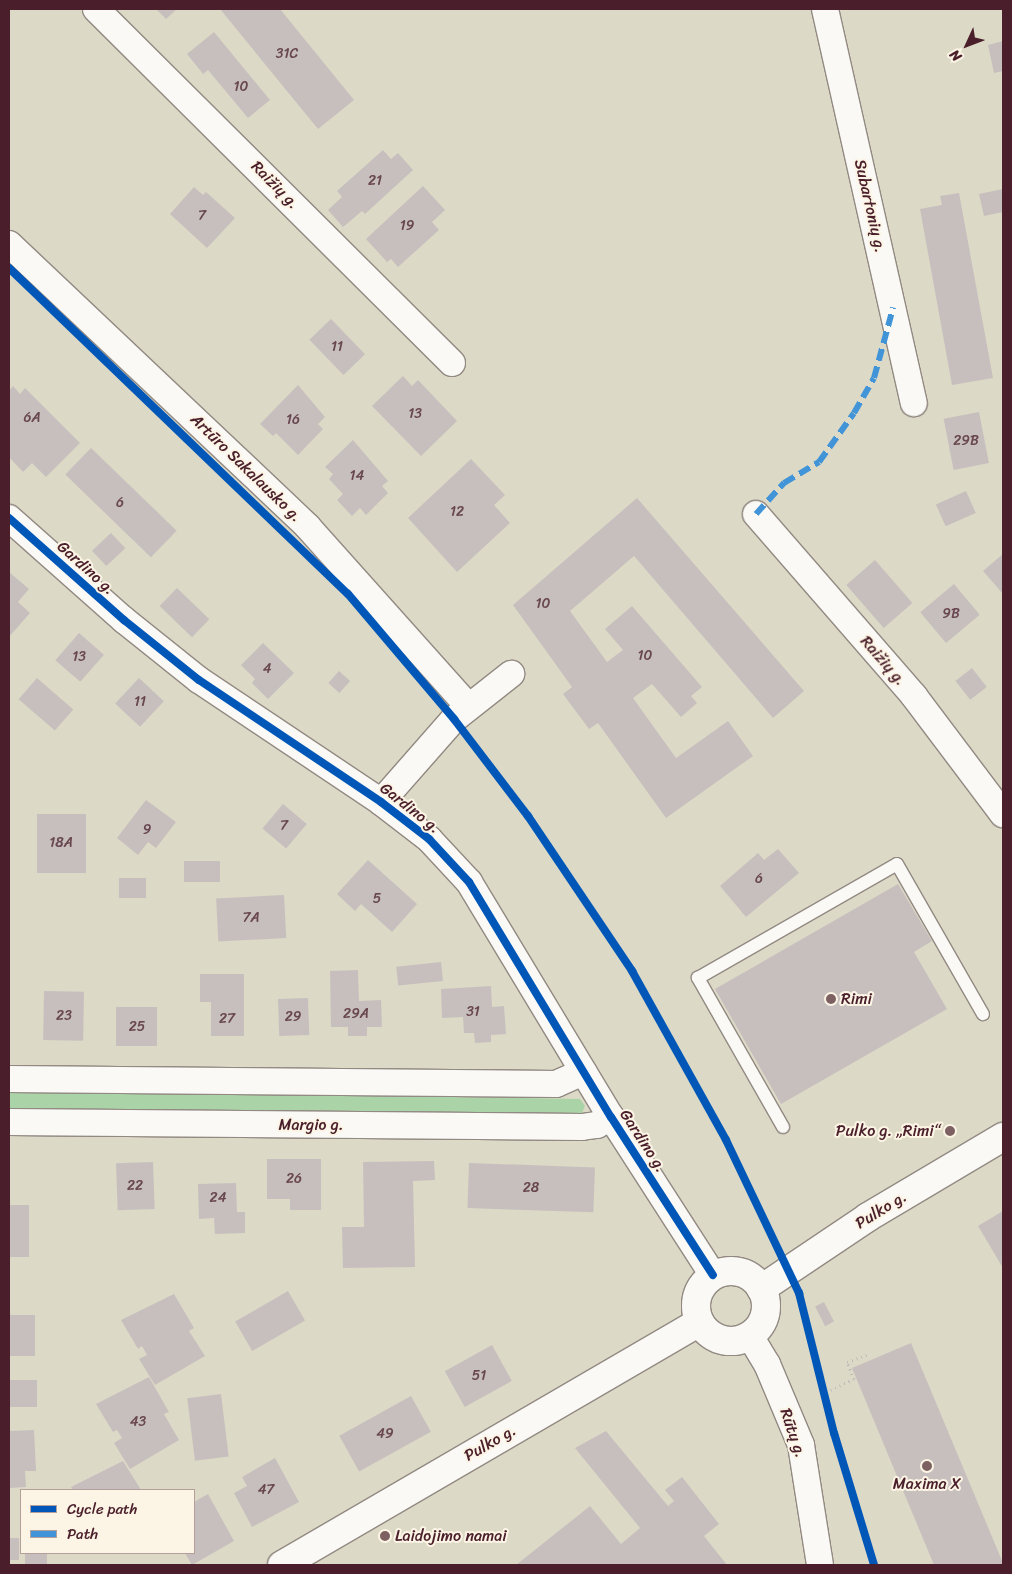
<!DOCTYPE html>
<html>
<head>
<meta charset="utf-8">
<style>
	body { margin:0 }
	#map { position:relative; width:1012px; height:1574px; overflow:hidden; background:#dcd9c6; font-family:Sriracha,sans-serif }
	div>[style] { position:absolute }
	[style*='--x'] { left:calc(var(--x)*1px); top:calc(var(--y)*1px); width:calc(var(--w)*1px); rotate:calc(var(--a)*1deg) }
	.green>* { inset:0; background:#aad4a8 }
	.building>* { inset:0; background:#c7bfbe; transform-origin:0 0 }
	.path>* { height:3px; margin-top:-1.5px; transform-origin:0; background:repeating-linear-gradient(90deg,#c0bbb9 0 1px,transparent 0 5px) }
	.roads { filter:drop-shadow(1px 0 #928982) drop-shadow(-1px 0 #928982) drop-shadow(0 1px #928982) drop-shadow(0 -1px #928982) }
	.lane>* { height:12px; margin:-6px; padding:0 6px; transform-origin:6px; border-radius:6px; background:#faf9f6 }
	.street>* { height:26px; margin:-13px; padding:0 13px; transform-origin:13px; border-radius:13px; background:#faf9f6 }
	.primary>* { height:28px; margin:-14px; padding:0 14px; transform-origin:14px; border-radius:14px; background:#faf9f6 }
	.primary>.ring { margin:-14px; padding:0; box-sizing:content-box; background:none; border:28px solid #faf9f6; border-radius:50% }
	.quiet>* { height:6px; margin-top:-3px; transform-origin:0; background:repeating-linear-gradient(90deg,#4194d7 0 12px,transparent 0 18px) }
	.cycleway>* { height:8px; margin:-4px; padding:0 4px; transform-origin:4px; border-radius:4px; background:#0057b8 }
	.dots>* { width:14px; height:14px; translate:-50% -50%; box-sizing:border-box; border:2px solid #fcf5e5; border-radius:50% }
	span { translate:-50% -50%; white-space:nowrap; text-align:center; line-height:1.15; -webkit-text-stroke:4px #fcf5e5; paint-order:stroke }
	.number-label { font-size:14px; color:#694750 }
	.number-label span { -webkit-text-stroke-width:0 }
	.street-label { font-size:16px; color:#4a1f2b }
	.poi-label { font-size:16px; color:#4a1f2b }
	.left { translate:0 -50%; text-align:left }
	.right { translate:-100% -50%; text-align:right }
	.frame { position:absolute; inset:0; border:10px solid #4a1f2b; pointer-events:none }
	.legend { position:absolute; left:20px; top:1489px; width:175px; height:65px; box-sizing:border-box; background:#fcf5e5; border:1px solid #b59f9b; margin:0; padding:6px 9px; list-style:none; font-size:15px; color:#4a1f2b }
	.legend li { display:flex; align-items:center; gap:10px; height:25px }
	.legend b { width:25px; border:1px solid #b59f9b }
	.north { position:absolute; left:942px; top:20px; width:50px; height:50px; -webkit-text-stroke:4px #fcf5e5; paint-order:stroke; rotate:227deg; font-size:14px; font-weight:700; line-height:20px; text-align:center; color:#4a1f2b }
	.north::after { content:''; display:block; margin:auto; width:18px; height:22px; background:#4a1f2b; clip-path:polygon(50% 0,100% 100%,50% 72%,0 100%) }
</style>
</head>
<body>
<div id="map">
	<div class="green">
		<i style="clip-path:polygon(9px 1090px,580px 1099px,585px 1106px,582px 1113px,9px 1113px)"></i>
	</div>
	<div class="building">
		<i style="clip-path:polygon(156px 9px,177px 9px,166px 19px)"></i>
		<i style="clip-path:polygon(220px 9px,280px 9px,354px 100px,318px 129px)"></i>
		<i style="clip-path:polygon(214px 32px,270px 100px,248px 118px,208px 70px,203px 74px,187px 54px)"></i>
		<i style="clip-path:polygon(1003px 41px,1003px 71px,994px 73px,988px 45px)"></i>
		<i style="clip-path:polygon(383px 150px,391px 159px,398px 153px,413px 170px,365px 214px,362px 211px,343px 227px,328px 210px,342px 197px,337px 191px)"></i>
		<i style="clip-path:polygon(423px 186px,445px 210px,432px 222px,439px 230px,398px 267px,391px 259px,387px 262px,366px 239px)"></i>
		<i style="clip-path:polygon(194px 187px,203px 195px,206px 192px,235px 218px,207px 248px,170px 214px)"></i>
		<i style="clip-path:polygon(1003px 189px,1003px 212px,984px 216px,979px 194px)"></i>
		<i style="clip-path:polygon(959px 193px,993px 378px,952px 385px,920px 209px,942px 205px,940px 196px)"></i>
		<i style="left:331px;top:319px;width:49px;height:30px;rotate:46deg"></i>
		<i style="clip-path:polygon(403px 376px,412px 386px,418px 380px,457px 421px,421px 456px,372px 406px)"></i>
		<i style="clip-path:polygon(298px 385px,325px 417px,318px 424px,323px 429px,298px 455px,276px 433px,273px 436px,260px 424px)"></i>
		<i style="clip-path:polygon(13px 386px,20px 394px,25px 388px,80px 443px,46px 477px,32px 463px,23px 472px,9px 457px,9px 391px)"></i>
		<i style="left:979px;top:412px;width:52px;height:36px;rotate:79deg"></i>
		<i style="clip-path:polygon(353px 440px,388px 481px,382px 486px,388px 493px,366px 515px,360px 508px,352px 516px,337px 500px,343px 494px,329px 479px,333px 474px,325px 467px)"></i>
		<i style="left:91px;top:448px;width:119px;height:37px;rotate:44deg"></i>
		<i style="clip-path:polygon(471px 459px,505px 495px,494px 505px,510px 523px,457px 572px,408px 518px)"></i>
		<i style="left:966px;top:491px;width:24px;height:33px;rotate:66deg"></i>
		<i style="clip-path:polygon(637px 498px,804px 691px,773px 718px,634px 556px,570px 611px,607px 662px,623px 650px,605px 629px,632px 606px,702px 687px,691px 696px,697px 703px,681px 717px,652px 684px,633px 698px,676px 758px,728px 721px,753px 756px,666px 818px,598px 723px,589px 729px,563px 694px,572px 687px,513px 605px)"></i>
		<i style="left:111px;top:533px;width:21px;height:26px;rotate:47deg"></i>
		<i style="clip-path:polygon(1003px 554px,1003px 594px,983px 571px)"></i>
		<i style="left:875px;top:560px;width:57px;height:38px;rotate:49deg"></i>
		<i style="clip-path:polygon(9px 572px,29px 589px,18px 602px,30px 613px,9px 637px)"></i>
		<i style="left:954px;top:584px;width:40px;height:44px;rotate:50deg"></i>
		<i style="left:177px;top:588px;width:45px;height:25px;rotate:44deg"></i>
		<i style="left:79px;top:633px;width:33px;height:36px;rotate:41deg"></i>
		<i style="clip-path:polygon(263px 643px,294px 673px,268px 699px,252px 683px,255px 679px,241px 665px)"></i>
		<i style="left:972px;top:668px;width:24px;height:21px;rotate:52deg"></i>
		<i style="left:339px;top:671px;width:15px;height:16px;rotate:42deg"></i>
		<i style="left:37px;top:678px;width:48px;height:28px;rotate:41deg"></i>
		<i style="left:139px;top:678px;width:34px;height:35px;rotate:43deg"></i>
		<i style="clip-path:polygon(146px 800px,176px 822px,156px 848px,148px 842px,138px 855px,117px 838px)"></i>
		<i style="left:283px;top:804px;width:31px;height:32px;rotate:40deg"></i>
		<i style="left:37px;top:814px;width:49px;height:59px"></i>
		<i style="clip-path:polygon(778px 849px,799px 873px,746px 917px,720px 886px,758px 853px,764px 860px)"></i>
		<i style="clip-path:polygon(368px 860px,417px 904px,392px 932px,361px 904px,355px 911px,337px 894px)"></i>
		<i style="left:220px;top:861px;width:21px;height:36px;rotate:90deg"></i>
		<i style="left:146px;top:878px;width:20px;height:27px;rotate:90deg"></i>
		<i style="clip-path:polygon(898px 884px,932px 941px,914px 952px,947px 1009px,781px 1104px,715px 989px)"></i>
		<i style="left:284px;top:895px;width:43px;height:68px;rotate:87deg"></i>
		<i style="left:441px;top:962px;width:19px;height:45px;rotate:84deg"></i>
		<i style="clip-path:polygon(358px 970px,359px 1001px,381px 1000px,382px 1027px,367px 1027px,367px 1036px,348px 1036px,348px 1027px,331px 1027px,330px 971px)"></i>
		<i style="clip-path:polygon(200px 974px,244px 974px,244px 1036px,211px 1036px,211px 1002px,200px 1002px)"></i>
		<i style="clip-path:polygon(491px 986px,492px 1007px,504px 1006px,506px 1034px,491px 1035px,491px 1042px,475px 1043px,474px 1033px,464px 1033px,463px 1017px,442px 1018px,441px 989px)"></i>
		<i style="left:44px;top:991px;width:40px;height:49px;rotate:1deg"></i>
		<i style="left:308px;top:998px;width:37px;height:30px;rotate:88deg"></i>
		<i style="left:157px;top:1007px;width:39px;height:41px;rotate:90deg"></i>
		<i style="clip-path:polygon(267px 1159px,321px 1159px,321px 1210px,290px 1210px,290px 1199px,267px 1199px)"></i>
		<i style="clip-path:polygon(434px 1161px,435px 1180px,413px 1181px,415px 1267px,343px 1268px,342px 1227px,364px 1227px,363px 1162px)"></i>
		<i style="left:153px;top:1162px;width:47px;height:37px;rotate:88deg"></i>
		<i style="left:469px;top:1163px;width:126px;height:45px;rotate:2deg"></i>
		<i style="clip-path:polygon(236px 1183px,237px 1212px,245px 1212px,245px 1233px,215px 1234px,214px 1218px,199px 1219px,198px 1184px)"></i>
		<i style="left:9px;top:1205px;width:20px;height:52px"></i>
		<i style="clip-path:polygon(1003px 1211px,1003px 1268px,978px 1226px)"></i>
		<i style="left:288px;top:1291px;width:34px;height:61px;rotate:60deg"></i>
		<i style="clip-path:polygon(174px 1294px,194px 1328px,189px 1331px,205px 1356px,155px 1385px,139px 1359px,147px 1355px,142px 1346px,138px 1349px,121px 1320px)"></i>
		<i style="left:824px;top:1302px;width:22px;height:10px;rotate:63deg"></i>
		<i style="left:9px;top:1315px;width:26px;height:41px"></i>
		<i style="clip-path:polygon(911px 1343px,1003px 1563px,1003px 1565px,934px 1565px,852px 1368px)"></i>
		<i style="left:492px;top:1345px;width:41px;height:54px;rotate:61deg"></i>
		<i style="clip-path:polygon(149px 1377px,169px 1412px,164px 1414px,179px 1440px,130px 1469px,114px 1443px,122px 1438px,117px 1430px,113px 1432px,96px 1404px)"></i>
		<i style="left:37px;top:1380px;width:27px;height:28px;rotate:90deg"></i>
		<i style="left:221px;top:1394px;width:63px;height:34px;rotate:83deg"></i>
		<i style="left:411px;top:1396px;width:41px;height:82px;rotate:61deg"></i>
		<i style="clip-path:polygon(34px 1430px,36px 1471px,25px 1471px,26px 1487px,9px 1488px,9px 1431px)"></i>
		<i style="clip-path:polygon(606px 1431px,668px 1506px,674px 1501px,665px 1490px,682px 1477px,719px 1524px,704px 1536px,727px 1565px,516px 1565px,590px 1506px,621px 1544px,640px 1528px,575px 1448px)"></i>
		<i style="clip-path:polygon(275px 1458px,299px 1502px,252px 1527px,234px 1493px,247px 1486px,242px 1477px)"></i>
		<i style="clip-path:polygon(123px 1461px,141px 1490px,73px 1490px,71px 1487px)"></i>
		<i style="clip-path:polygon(208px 1494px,234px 1541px,192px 1565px,185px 1553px,194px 1553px,194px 1502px)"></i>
		<i style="left:9px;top:1538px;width:10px;height:22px"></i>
		<i style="left:25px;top:1553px;width:22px;height:12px"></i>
	</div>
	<div class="path">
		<i style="--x:826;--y:1392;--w:31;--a:-25"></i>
		<i style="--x:854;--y:1379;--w:18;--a:-112"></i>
		<i style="--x:847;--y:1362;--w:23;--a:-20"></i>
	</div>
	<div class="roads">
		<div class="lane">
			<i style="--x:783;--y:1127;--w:172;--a:-119.7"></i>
			<i style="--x:698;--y:978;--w:229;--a:-29.8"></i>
			<i style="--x:897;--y:864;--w:173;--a:60.2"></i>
		</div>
		<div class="street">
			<i style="--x:96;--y:9;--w:502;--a:44.84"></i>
			<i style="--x:825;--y:9;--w:404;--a:77.3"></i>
			<i style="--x:9;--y:244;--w:412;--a:43.4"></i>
			<i style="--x:308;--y:527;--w:241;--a:48.2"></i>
			<i style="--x:756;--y:514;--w:241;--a:49"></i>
			<i style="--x:914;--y:696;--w:148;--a:53"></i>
			<i style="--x:9;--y:518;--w:154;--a:41.6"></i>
			<i style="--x:124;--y:620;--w:96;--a:38.7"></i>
			<i style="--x:199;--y:680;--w:219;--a:33.8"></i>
			<i style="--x:381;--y:802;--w:61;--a:37.6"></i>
			<i style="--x:429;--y:839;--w:59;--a:47.1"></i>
			<i style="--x:469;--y:882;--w:275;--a:58.9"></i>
			<i style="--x:611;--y:1117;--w:188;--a:57.2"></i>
			<i style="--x:381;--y:802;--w:111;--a:-48.7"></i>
			<i style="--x:454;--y:719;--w:73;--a:-38.3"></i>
			<i style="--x:9;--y:1079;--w:547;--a:0.52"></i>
			<i style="--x:556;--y:1084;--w:30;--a:-24"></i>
			<i style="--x:9;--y:1122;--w:573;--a:0.5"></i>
			<i style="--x:582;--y:1127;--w:15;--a:-8"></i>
			<i style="--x:597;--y:1125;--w:16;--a:-30"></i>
			<i style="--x:750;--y:1336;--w:33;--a:59"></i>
			<i style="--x:767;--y:1364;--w:88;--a:67.2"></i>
			<i style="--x:801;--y:1445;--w:121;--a:81"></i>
		</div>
		<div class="primary">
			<i class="ring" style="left:696px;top:1271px;width:42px;height:42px"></i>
			<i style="--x:761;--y:1289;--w:129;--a:-33.9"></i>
			<i style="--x:868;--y:1217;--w:157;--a:-30.7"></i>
			<i style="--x:282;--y:1565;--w:483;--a:-30.2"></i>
		</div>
	</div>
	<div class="quiet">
		<i style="--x:756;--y:514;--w:42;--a:-47.9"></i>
		<i style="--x:784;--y:483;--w:41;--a:-31"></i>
		<i style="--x:819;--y:462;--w:60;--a:-54.5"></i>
		<i style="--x:854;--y:413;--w:40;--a:-60.3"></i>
		<i style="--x:874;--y:378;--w:73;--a:-74.8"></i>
	</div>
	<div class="cycleway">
		<i style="--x:9;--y:268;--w:470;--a:43.9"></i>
		<i style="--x:348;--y:594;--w:164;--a:49.7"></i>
		<i style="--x:454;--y:719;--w:122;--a:52.7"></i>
		<i style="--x:528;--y:816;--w:187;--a:56.1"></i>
		<i style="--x:632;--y:971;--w:193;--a:60.9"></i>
		<i style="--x:726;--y:1140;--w:170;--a:64.5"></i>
		<i style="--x:799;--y:1293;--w:144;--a:76"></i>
		<i style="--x:834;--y:1433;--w:138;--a:73.1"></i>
		<i style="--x:9;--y:518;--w:154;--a:41.6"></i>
		<i style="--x:124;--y:620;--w:96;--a:38.7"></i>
		<i style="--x:199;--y:680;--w:219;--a:33.8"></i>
		<i style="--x:381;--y:802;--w:61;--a:37.6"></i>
		<i style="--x:429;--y:839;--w:59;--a:47.1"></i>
		<i style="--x:469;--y:882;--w:275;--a:58.9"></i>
		<i style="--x:611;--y:1117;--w:188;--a:57.2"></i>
	</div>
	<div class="dots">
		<i style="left:831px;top:999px;background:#7d6061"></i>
		<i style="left:950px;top:1131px;background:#7d6061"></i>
		<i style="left:927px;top:1466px;background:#7d6061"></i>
		<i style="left:385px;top:1536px;background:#7d6061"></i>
	</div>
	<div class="number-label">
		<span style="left:287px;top:54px">31C</span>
		<span style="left:241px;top:87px">10</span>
		<span style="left:375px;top:181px">21</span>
		<span style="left:202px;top:216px">7</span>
		<span style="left:407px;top:226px">19</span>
		<span style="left:337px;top:347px">11</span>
		<span style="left:415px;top:414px">13</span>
		<span style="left:32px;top:418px">6A</span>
		<span style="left:293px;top:420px">16</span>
		<span style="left:966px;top:441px">29B</span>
		<span style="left:357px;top:476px">14</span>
		<span style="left:120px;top:503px">6</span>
		<span style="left:457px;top:512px">12</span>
		<span style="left:543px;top:604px">10</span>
		<span style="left:951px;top:614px">9B</span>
		<span style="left:645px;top:656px">10</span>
		<span style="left:79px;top:657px">13</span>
		<span style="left:267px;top:669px">4</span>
		<span style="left:140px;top:702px">11</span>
		<span style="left:284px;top:826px">7</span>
		<span style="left:147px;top:830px">9</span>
		<span style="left:61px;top:843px">18A</span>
		<span style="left:759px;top:879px">6</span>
		<span style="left:377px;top:899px">5</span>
		<span style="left:251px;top:918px">7A</span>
		<span style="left:473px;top:1012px">31</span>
		<span style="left:356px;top:1014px">29A</span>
		<span style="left:64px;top:1016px">23</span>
		<span style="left:293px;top:1017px">29</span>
		<span style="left:227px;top:1019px">27</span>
		<span style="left:137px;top:1027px">25</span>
		<span style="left:294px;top:1179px">26</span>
		<span style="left:135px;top:1186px">22</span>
		<span style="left:531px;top:1188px">28</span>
		<span style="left:218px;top:1198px">24</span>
		<span style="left:479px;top:1376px">51</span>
		<span style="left:138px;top:1422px">43</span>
		<span style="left:385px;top:1434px">49</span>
		<span style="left:266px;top:1490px">47</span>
	</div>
	<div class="street-label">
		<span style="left:275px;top:185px;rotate:45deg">Raižių g.</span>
		<span style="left:870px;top:206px;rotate:77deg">Subartonių g.</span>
		<span style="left:246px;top:468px;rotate:44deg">Artūro Sakalausko g.</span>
		<span style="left:86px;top:568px;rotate:42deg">Gardino g.</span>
		<span style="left:883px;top:661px;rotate:49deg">Raižių g.</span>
		<span style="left:410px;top:808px;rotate:38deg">Gardino g.</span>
		<span style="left:311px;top:1125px">Margio g.</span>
		<span style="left:643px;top:1141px;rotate:57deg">Gardino g.</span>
		<span style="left:881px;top:1210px;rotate:-32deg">Pulko g.</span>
		<span style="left:793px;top:1433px;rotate:71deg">Rūtų g.</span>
		<span style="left:490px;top:1443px;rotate:-30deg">Pulko g.</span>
	</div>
	<div class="poi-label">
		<span class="left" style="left:841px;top:999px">Rimi</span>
		<span class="right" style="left:940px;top:1131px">Pulko g. „Rimi“</span>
		<span style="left:927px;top:1484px">Maxima X</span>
		<span class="left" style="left:395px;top:1536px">Laidojimo namai</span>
	</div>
	<div class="frame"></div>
	<ul class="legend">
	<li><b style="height:6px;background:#0057b8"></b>Cycle path</li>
	<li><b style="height:6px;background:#4194d7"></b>Path</li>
	</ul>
	<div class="north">N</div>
</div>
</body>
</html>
